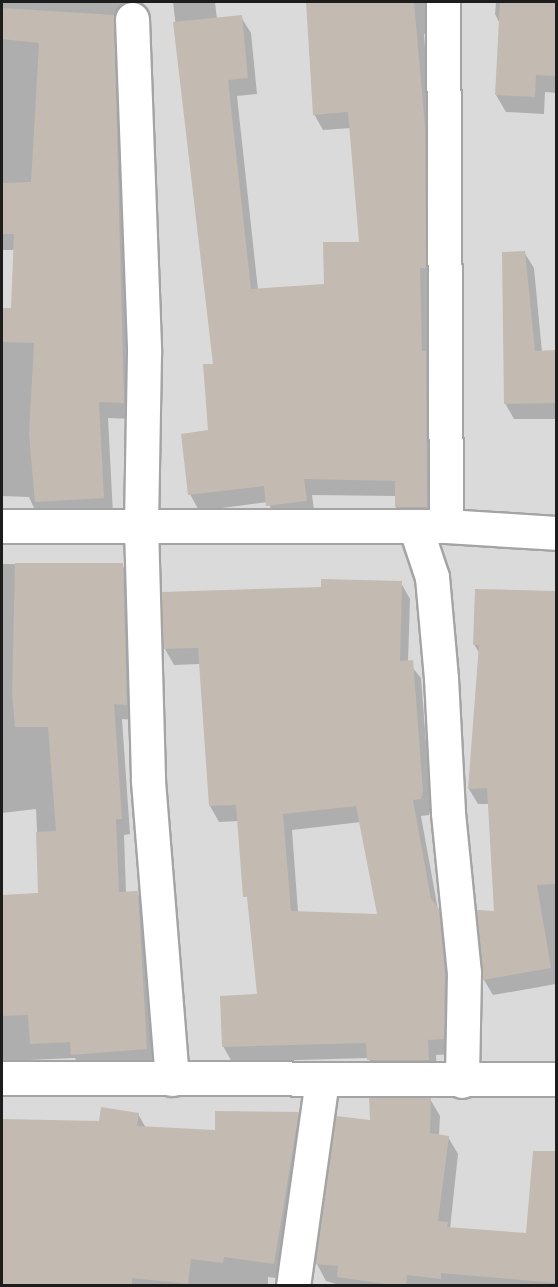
<!DOCTYPE html>
<html>
<head>
<meta charset="utf-8">
<style>
	body { margin:0 }
	#map { position:relative; width:558px; height:1287px; overflow:hidden; background:#efeae3; font-family:"DejaVu Sans",sans-serif }
	div>[style] { position:absolute }
	[style*='--x'] { left:calc(var(--x)*1px); top:calc(var(--y)*1px); width:calc(var(--w)*1px); rotate:calc(var(--a)*1deg) }
	.residential>* { inset:0; background:#dbdada; transform-origin:0 0 }
	.shadow>* { inset:0; background:#0003 }
	.building>* { inset:0; background:#c3bab2 }
	.roads { filter:drop-shadow(2px 0 #a4a4a4) drop-shadow(-2px 0 #a4a4a4) drop-shadow(0 2px #a4a4a4) drop-shadow(0 -2px #a4a4a4) }
	.minor>* { height:33px; margin:-16.5px; padding:0 16.5px; transform-origin:16.5px; border-radius:16.5px; background:#fff }
	span { translate:-50% -50%; white-space:nowrap; text-align:center; line-height:1.15; -webkit-text-stroke:4.5px #fff; paint-order:stroke }
	.frame { position:absolute; inset:0; border:3px solid #1d1d1d; pointer-events:none }
</style>
</head>
<body>
<div id="map">
	<div class="residential">
		<i style="left:2px;top:2px;width:554px;height:1283px"></i>
	</div>
	<div class="shadow">
		<i style="clip-path:polygon(2px 2px,141px 2px,133px 419px,108px 418px,113px 514px,39px 519px,29px 497px,2px 496px,2px 309px,13px 310px,15px 250px,2px 250px)"></i>
		<i style="clip-path:polygon(173px 2px,215px 2px,217px 19px,241px 17px,251px 33px,257px 94px,237px 96px,258px 290px,325px 285px,361px 243px,351px 128px,323px 130px,314px 114px,309px 2px,436px 2px,433px 34px,424px 34px,433px 145px,436px 523px,405px 523px,396px 507px,396px 496px,312px 495px,315px 517px,277px 522px,268px 502px,199px 511px,190px 494px,210px 432px,215px 365px)"></i>
		<i style="clip-path:polygon(496px 2px,556px 2px,556px 93px,545px 92px,544px 114px,506px 112px,496px 95px,500px 24px,495px 14px)"></i>
		<i style="clip-path:polygon(524px 252px,534px 268px,542px 352px,556px 352px,556px 419px,514px 419px,505px 403px)"></i>
		<i style="clip-path:polygon(2px 564px,122px 565px,131px 580px,135px 720px,122px 719px,130px 834px,124px 835px,126px 893px,137px 892px,146px 908px,156px 1065px,82px 1070px,75px 1058px,4px 1061px,2px 1065px,2px 896px,40px 894px,36px 809px,2px 813px)"></i>
		<i style="clip-path:polygon(evenodd,401px 583px,410px 599px,408px 662px,421px 678px,431px 808px,429px 815px,421px 816px,438px 910px,447px 926px,452px 1054px,436px 1055px,437px 1076px,378px 1075px,368px 1058px,232px 1062px,223px 1046px,259px 996px,239px 821px,219px 822px,210px 806px,200px 664px,174px 665px,165px 649px,322px 588px,401px 583px,361px 822px,379px 916px,298px 912px,292px 830px,361px 822px)"></i>
		<i style="clip-path:polygon(476px 590px,556px 593px,556px 984px,493px 995px,484px 980px,496px 912px,490px 804px,478px 804px,469px 789px,479px 653px,474px 644px)"></i>
		<i style="clip-path:polygon(430px 1099px,440px 1116px,439px 1136px,448px 1137px,458px 1154px,450px 1229px,527px 1235px,534px 1152px,556px 1154px,556px 1286px,343px 1286px,326px 1281px,317px 1264px,371px 1122px)"></i>
		<i style="clip-path:polygon(298px 1113px,307px 1129px,283px 1279px,268px 1277px,268px 1286px,2px 1286px,2px 1121px,101px 1123px,138px 1114px,146px 1128px,216px 1132px)"></i>
	</div>
	<div class="building">
		<i style="clip-path:polygon(306px 2px,414px 2px,425px 127px,426px 268px,420px 268px,422px 351px,426px 351px,427px 507px,395px 507px,395px 481px,304px 479px,307px 501px,266px 506px,264px 486px,188px 495px,181px 434px,208px 430px,203px 364px,213px 364px,173px 22px,242px 15px,248px 78px,228px 80px,251px 289px,324px 284px,323px 242px,359px 242px,348px 112px,313px 115px)"></i>
		<i style="clip-path:polygon(500px 2px,556px 2px,556px 76px,536px 75px,535px 97px,495px 95px)"></i>
		<i style="clip-path:polygon(2px 8px,114px 15px,124px 403px,99px 402px,104px 498px,35px 502px,29px 434px,34px 343px,2px 342px,2px 308px,11px 308px,14px 234px,2px 234px,2px 183px,31px 182px,39px 43px,2px 39px)"></i>
		<i style="clip-path:polygon(525px 251px,535px 351px,556px 350px,556px 403px,504px 404px,502px 252px)"></i>
		<i style="clip-path:polygon(15px 563px,123px 563px,127px 705px,114px 704px,122px 819px,116px 819px,119px 892px,138px 891px,147px 1049px,71px 1055px,70px 1042px,30px 1044px,28px 1015px,2px 1016px,2px 895px,38px 893px,36px 832px,56px 831px,48px 727px,15px 727px,12px 694px)"></i>
		<i style="clip-path:polygon(evenodd,321px 579px,402px 581px,400px 661px,413px 660px,423px 791px,421px 799px,413px 800px,431px 899px,439px 909px,445px 973px,444px 1039px,428px 1040px,429px 1060px,367px 1060px,366px 1043px,222px 1047px,220px 996px,257px 994px,247px 897px,243px 897px,236px 805px,209px 806px,198px 648px,163px 649px,162px 592px,321px 587px,321px 579px,356px 806px,377px 914px,291px 911px,283px 814px,356px 806px)"></i>
		<i style="clip-path:polygon(475px 589px,556px 591px,556px 884px,537px 885px,551px 968px,483px 980px,477px 910px,494px 911px,487px 788px,468px 789px,479px 645px,473px 645px)"></i>
		<i style="clip-path:polygon(369px 1097px,431px 1098px,430px 1133px,449px 1136px,438px 1221px,448px 1222px,447px 1227px,526px 1233px,533px 1151px,556px 1151px,556px 1283px,441px 1273px,441px 1279px,407px 1275px,406px 1286px,399px 1286px,337px 1277px,338px 1266px,315px 1264px,336px 1116px,370px 1120px)"></i>
		<i style="clip-path:polygon(101px 1107px,139px 1113px,137px 1126px,215px 1130px,215px 1111px,299px 1112px,274px 1264px,224px 1257px,223px 1263px,191px 1259px,188px 1284px,132px 1278px,132px 1286px,2px 1286px,2px 1119px,99px 1121px)"></i>
	</div>
	<div class="roads">
		<div class="minor">
			<i style="--x:443;--y:2;--w:524;--a:89.67"></i>
			<i style="--x:132;--y:19;--w:334;--a:87.9"></i>
			<i style="--x:144;--y:353;--w:173;--a:91"></i>
			<i style="--x:141;--y:526;--w:255;--a:88.4"></i>
			<i style="--x:148;--y:781;--w:299;--a:85.4"></i>
			<i style="--x:2;--y:526;--w:444;--a:0"></i>
			<i style="--x:446;--y:526;--w:110;--a:3.6"></i>
			<i style="--x:415;--y:526;--w:54;--a:71.6"></i>
			<i style="--x:432;--y:577;--w:101;--a:84.9"></i>
			<i style="--x:441;--y:678;--w:135;--a:87"></i>
			<i style="--x:448;--y:813;--w:160;--a:84.3"></i>
			<i style="--x:464;--y:972;--w:109;--a:91.1"></i>
			<i style="--x:2;--y:1078;--w:554;--a:0.1"></i>
			<i style="--x:293;--y:1286;--w:208;--a:-82"></i>
		</div>
	</div>
	<div class="frame"></div>
</div>
</body>
</html>
